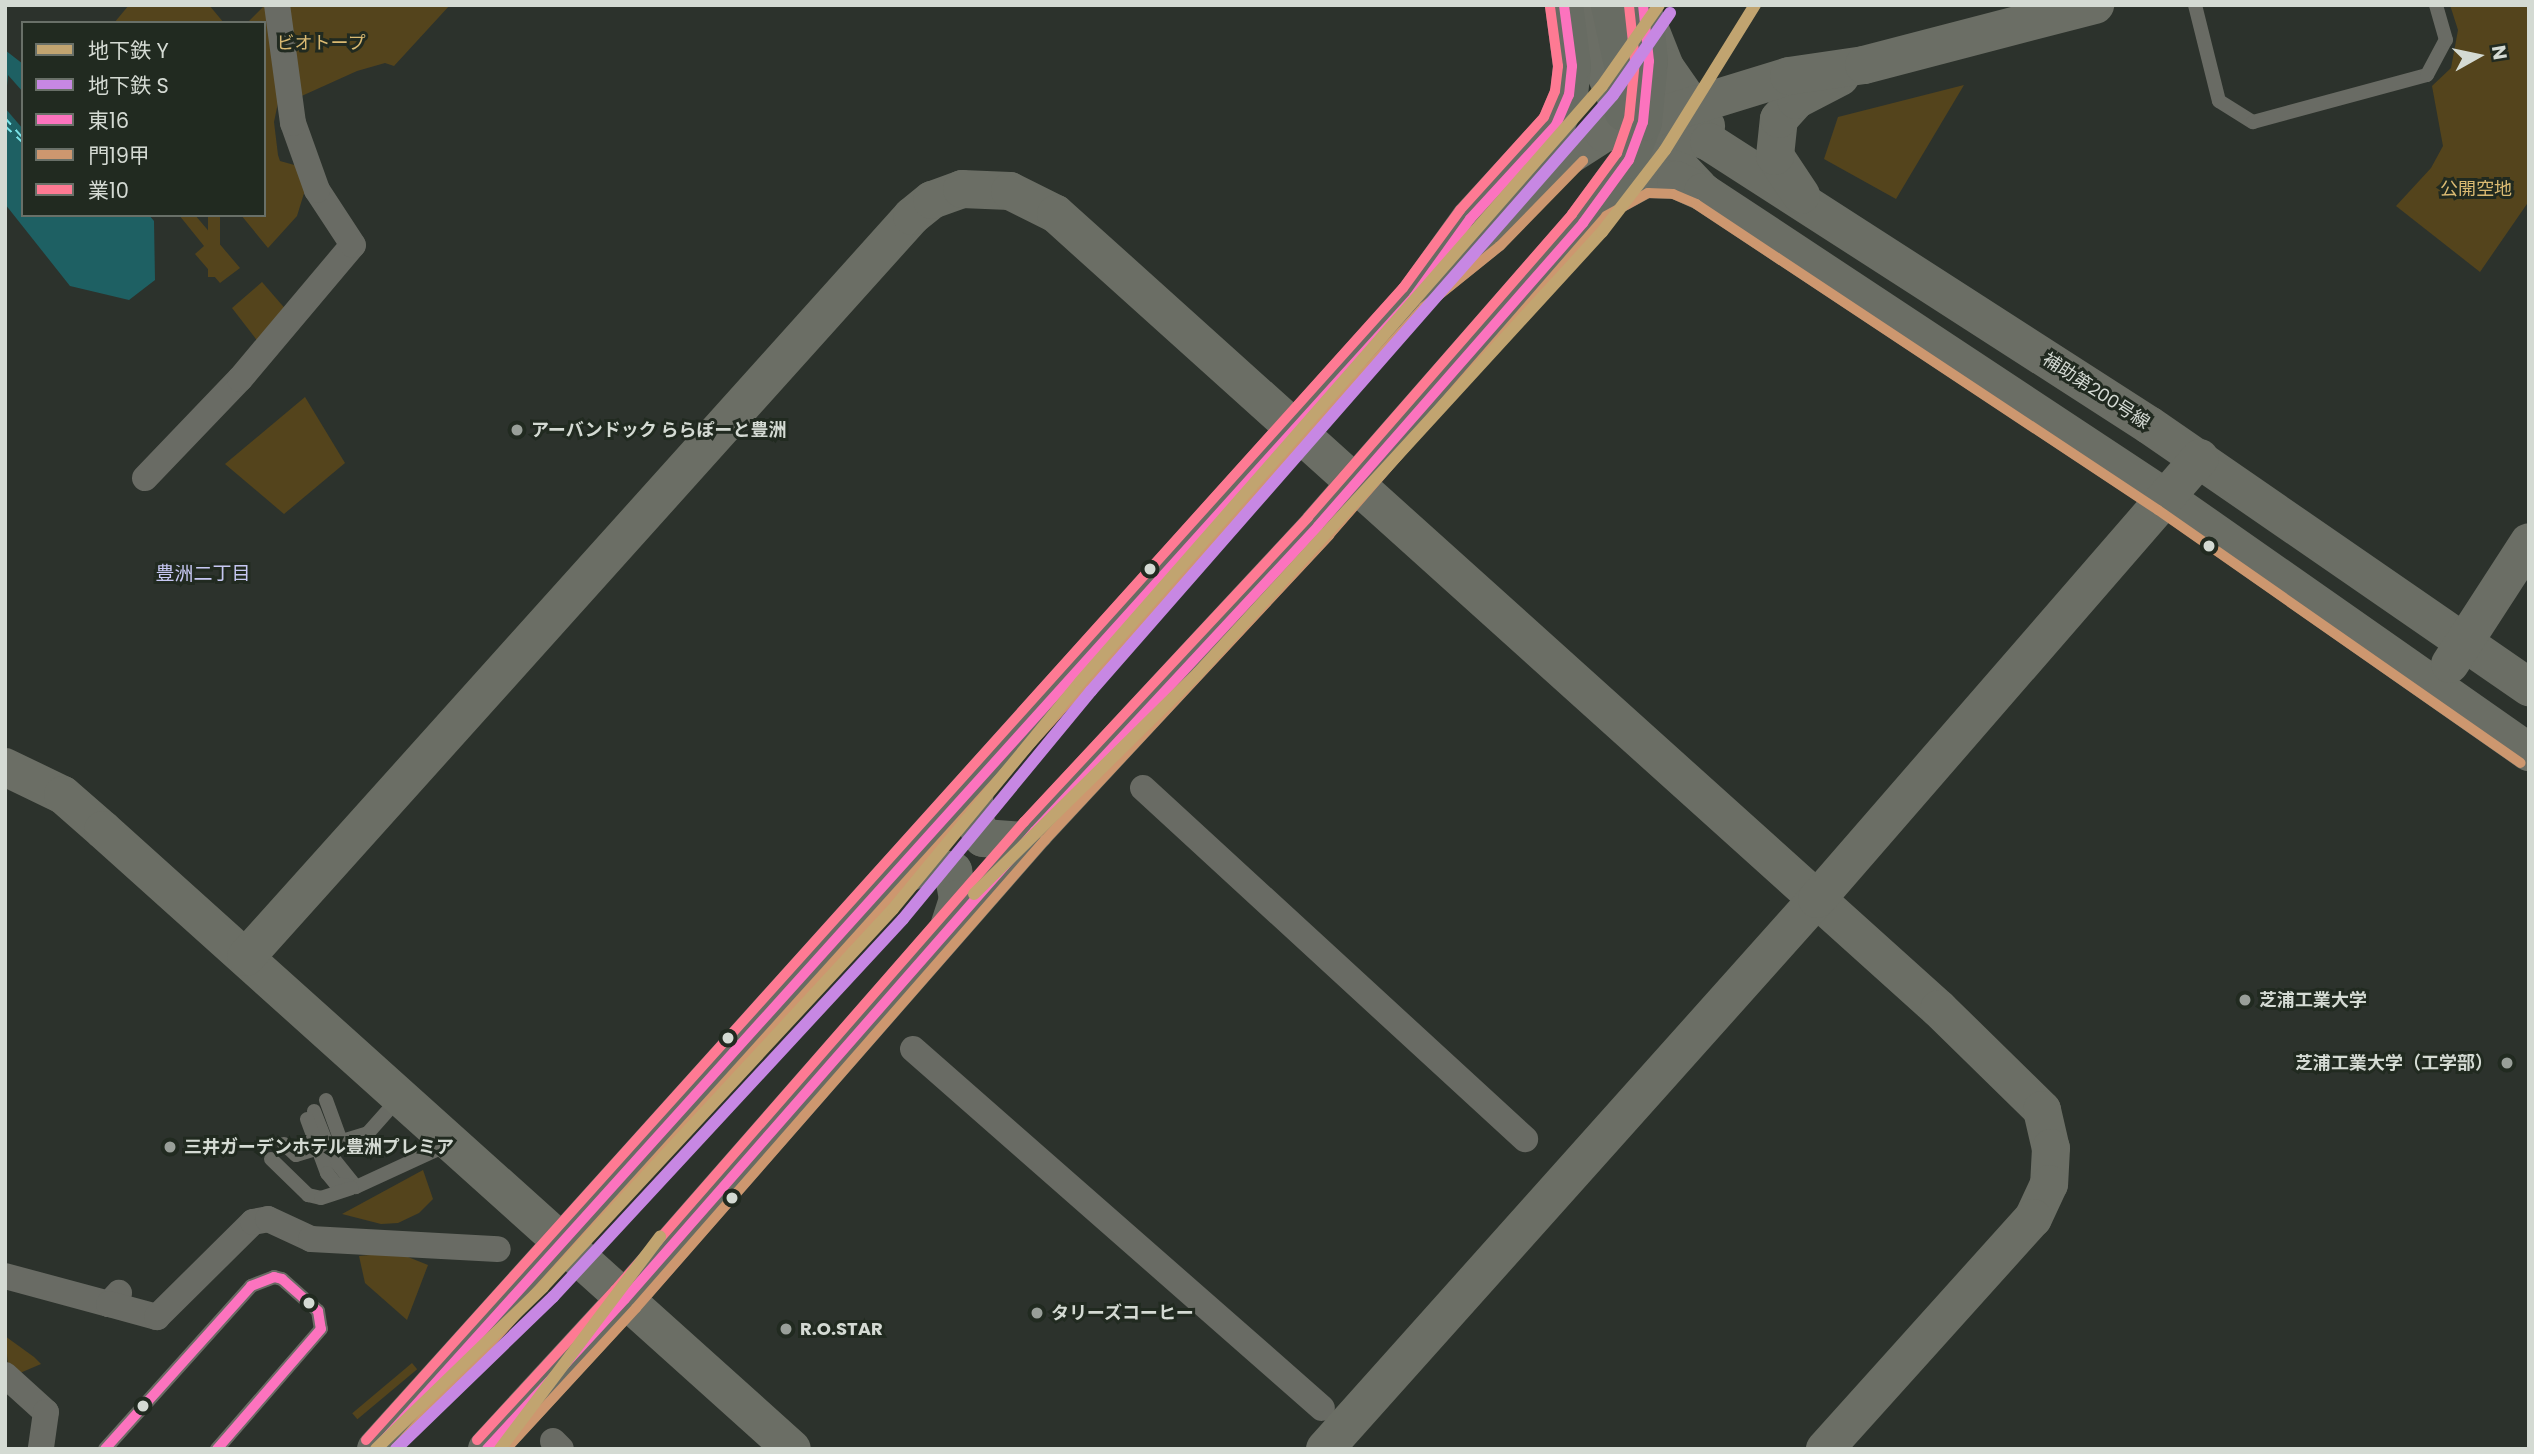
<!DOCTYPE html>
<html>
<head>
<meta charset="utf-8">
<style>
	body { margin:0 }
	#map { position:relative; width:2534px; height:1454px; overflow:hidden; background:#2c322c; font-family:Poppins,"Noto Sans JP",sans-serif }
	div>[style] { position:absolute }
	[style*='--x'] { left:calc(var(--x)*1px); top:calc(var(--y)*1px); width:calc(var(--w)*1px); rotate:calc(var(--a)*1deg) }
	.green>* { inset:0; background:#54441c; transform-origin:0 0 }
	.water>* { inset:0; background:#1e6063 }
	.pier>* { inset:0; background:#2c322c }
	.ferry>* { height:2px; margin-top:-1px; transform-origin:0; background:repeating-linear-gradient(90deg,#78e1e6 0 9px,transparent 0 16px) }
	.lane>* { height:14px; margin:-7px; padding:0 7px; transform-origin:7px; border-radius:7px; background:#696b64 }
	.street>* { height:26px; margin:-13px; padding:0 13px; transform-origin:13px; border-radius:13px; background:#696b64 }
	.secondary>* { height:38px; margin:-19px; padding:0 19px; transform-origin:19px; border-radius:19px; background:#6b6e65 }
	.primary>* { height:38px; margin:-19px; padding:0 19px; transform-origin:19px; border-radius:19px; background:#686c63 }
	.bus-1>* { height:10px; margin:-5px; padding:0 5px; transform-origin:5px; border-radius:5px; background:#fc73be }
	.bus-2>* { height:10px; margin:-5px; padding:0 5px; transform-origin:5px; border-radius:5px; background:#cd976f }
	.bus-3>* { height:10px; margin:-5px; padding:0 5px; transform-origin:5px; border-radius:5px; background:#fe7a93 }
	.metro-1>* { height:12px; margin:-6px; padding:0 6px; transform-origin:6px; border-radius:6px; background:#c1a470 }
	.metro-2>* { height:12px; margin:-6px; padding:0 6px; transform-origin:6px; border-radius:6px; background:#c787e3 }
	.dots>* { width:19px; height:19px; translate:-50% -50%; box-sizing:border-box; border:4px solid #212a20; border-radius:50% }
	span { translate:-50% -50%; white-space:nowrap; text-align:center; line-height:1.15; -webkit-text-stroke:6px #212a20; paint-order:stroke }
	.park-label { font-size:18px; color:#daba72 }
	.street-label { font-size:18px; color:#d4dad3 }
	.poi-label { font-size:18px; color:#d4dad3; font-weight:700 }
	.left { translate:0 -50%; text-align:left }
	.right { translate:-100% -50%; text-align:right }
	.neighbourhood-label { font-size:19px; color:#c7c8f3 }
	.frame { position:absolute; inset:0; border:7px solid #d4dad3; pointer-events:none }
	.legend { position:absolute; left:21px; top:21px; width:245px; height:196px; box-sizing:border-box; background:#212a20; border:2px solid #697068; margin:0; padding:9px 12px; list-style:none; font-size:21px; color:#d4dad3 }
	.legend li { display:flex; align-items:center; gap:14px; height:35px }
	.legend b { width:35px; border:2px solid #697068 }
	.north { position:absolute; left:2443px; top:21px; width:70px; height:70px; -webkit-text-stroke:5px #212a20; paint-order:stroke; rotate:81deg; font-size:19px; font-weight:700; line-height:28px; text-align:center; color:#d4dad3 }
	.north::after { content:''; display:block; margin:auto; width:24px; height:32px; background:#d4dad3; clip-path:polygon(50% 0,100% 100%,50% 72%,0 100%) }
</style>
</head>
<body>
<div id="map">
	<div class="green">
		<i style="clip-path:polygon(129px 5px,209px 5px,224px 23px,114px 23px)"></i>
		<i style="clip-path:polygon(265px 5px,280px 93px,274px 122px,278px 155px,280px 161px,298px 166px,305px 190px,297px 216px,268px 248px,241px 215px,264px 215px,264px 23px,247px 23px)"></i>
		<i style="clip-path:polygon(280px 5px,450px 5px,394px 66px,385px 63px,357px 71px,295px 99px)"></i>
		<i style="clip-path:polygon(2450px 5px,2529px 5px,2529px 201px,2480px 272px,2396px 206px,2431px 168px,2443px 146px,2432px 86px,2451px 68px,2458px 30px)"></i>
		<i style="clip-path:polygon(1964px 85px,1896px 199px,1824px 159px,1838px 117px)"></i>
		<i style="clip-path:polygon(179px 215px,195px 215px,240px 268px,220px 283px,195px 254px,204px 246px)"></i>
		<i style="left:208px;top:215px;width:12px;height:62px"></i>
		<i style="clip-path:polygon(262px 282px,288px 312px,259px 343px,232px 308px)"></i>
		<i style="clip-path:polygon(305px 397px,345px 463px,284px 514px,225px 464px)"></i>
		<i style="clip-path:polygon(423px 1170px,433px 1199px,419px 1213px,398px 1223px,381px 1224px,342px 1214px)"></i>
		<i style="clip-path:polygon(380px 1254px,403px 1255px,428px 1265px,407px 1320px,365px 1283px,359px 1256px)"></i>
		<i style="clip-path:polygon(5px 1336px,34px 1357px,41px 1364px,20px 1373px,8px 1364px)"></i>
		<i style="left:412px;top:1363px;width:8px;height:78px;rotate:50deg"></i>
	</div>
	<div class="water">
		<i style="clip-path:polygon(5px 50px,23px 64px,23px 215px,149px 215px,154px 221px,155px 280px,129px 300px,70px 286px,5px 204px)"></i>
	</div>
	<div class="pier">
		<i style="clip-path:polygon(8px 75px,23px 92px,23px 129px,5px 108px)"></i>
	</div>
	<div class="ferry">
		<i style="--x:5;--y:118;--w:27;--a:48"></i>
		<i style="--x:5;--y:126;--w:25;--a:43"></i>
	</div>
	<div class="lane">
		<i style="--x:2195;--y:5;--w:99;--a:76"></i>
		<i style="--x:2219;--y:101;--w:40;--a:32"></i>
		<i style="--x:2253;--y:122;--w:180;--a:-15.1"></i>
		<i style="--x:2427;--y:75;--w:40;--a:-62"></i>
		<i style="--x:2446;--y:40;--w:36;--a:-106"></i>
		<i style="--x:326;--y:1100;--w:44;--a:69.9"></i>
		<i style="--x:314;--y:1111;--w:49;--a:68.6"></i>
		<i style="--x:332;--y:1157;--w:38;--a:51"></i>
		<i style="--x:307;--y:1119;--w:58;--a:69.7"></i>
		<i style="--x:327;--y:1173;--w:14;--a:51"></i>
		<i style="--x:336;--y:1184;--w:20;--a:9"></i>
		<i style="--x:356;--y:1187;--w:100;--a:-24.8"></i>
		<i style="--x:284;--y:1144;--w:16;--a:43"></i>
		<i style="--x:296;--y:1155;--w:75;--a:-17"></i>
		<i style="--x:368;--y:1133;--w:47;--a:-48.5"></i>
		<i style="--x:271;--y:1159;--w:52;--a:44.2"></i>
		<i style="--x:308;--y:1195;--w:13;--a:13"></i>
		<i style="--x:321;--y:1198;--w:32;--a:-18"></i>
		<i style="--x:105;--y:1449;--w:219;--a:-48.1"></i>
		<i style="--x:251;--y:1286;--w:25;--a:-21"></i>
		<i style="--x:274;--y:1277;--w:8;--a:14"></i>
		<i style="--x:282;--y:1279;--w:48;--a:41.6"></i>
		<i style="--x:318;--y:1311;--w:18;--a:81"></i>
		<i style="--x:321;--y:1329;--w:159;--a:130.9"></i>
	</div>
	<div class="street">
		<i style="--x:145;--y:478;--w:137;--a:-46.2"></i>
		<i style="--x:240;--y:379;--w:175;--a:-49.9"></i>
		<i style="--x:353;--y:245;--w:66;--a:-123.2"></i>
		<i style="--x:317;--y:190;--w:71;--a:-109.7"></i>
		<i style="--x:293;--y:123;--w:119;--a:-97.7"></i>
		<i style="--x:1143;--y:788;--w:519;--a:42.58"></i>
		<i style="--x:913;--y:1049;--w:544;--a:41.28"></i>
		<i style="--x:5;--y:1276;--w:108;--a:15.1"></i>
		<i style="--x:109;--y:1304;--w:15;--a:-48"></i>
		<i style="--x:109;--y:1304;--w:50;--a:15.2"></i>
		<i style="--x:157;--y:1317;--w:135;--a:-44.7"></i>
		<i style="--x:253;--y:1222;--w:15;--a:-11"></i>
		<i style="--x:268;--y:1219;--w:47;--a:24.9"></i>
		<i style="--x:311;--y:1239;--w:187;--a:3.1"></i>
		<i style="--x:5;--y:1375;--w:55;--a:42.1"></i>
		<i style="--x:46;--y:1412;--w:37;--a:98"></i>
		<i style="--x:553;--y:1441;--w:11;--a:45"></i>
	</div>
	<div class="secondary">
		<i style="--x:1575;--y:5;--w:106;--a:66.1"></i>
		<i style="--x:1618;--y:102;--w:118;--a:46.7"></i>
		<i style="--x:1648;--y:24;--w:46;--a:68.4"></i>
		<i style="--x:1665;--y:67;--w:72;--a:55.2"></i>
		<i style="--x:1650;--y:120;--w:63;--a:20.4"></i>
		<i style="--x:1709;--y:142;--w:523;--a:32.75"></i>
		<i style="--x:2149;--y:425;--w:462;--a:34.6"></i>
		<i style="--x:1801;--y:195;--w:47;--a:-123.7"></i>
		<i style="--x:1775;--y:156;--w:37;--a:-84"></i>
		<i style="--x:1779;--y:119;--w:25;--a:-48"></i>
		<i style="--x:1796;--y:100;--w:50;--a:-27.6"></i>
		<i style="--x:1597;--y:205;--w:55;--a:-28.4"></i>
		<i style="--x:1645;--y:179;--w:31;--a:2"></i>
		<i style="--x:1676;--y:180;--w:30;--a:24"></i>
		<i style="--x:1703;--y:192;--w:555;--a:33.46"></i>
		<i style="--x:2166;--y:498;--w:443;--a:35"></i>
		<i style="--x:1429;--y:285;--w:78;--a:-38.8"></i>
		<i style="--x:1490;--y:236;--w:105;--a:-46.5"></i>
		<i style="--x:1562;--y:160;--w:50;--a:-32.7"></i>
		<i style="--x:1604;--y:133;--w:194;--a:-17.1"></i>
		<i style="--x:1789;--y:76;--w:76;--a:-8.3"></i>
		<i style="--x:1864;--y:65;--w:239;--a:-14.6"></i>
		<i style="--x:2450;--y:664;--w:145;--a:-57.1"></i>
		<i style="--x:5;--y:767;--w:64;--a:25.8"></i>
		<i style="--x:63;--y:795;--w:53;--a:41.2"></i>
		<i style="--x:103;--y:830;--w:926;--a:41.94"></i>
		<i style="--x:246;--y:957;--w:996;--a:-48.05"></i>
		<i style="--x:912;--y:216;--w:26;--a:-39"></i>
		<i style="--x:932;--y:200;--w:32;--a:-20"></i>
		<i style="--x:962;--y:189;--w:48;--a:2.4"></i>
		<i style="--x:1010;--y:191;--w:51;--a:26.6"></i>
		<i style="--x:1056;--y:214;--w:1188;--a:42"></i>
		<i style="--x:1939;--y:1009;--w:144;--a:44.4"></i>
		<i style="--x:2042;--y:1110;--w:39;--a:77"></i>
		<i style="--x:2051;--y:1148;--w:36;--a:93"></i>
		<i style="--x:2049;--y:1184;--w:38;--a:115"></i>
		<i style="--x:2033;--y:1218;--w:311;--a:132"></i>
		<i style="--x:1325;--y:1449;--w:738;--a:-48.19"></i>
		<i style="--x:1817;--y:899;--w:584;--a:-49.03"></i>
	</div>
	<div class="primary">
		<i style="--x:1610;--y:5;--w:71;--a:77.7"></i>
		<i style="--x:1625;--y:74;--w:38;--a:92"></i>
		<i style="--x:975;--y:786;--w:31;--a:94"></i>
		<i style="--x:973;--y:817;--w:23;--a:65"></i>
		<i style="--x:983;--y:838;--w:41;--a:4.2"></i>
		<i style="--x:1024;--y:841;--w:15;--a:-42"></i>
		<i style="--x:892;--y:880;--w:36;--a:-24"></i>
		<i style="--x:925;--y:865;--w:29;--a:12"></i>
		<i style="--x:953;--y:871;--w:28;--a:80"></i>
		<i style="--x:958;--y:899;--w:29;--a:108"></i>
		<i style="--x:376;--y:1449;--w:1551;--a:-47.98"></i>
		<i style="--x:1414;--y:297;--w:96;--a:-54.3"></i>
		<i style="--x:1470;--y:219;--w:127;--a:-47.5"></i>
		<i style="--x:1556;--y:125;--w:33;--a:-67"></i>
		<i style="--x:1569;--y:95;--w:29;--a:-84"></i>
		<i style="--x:1572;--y:66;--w:62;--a:-97.5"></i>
		<i style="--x:487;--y:1449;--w:204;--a:-47.4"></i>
		<i style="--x:625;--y:1299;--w:622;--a:-48.78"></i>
		<i style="--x:1035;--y:831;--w:416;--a:-47.1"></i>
		<i style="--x:1318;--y:526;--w:403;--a:-48.8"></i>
		<i style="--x:1583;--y:223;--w:78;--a:-53.9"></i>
		<i style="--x:1629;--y:160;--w:40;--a:-69.8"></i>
		<i style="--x:1643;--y:122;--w:61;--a:-84.4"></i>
		<i style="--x:1649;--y:61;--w:56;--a:-96.1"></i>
	</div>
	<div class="bus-1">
		<i style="--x:105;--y:1449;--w:219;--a:-48.1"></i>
		<i style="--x:251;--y:1286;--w:25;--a:-21"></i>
		<i style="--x:274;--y:1277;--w:8;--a:14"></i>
		<i style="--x:282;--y:1279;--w:48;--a:41.6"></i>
		<i style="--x:318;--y:1311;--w:18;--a:81"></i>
		<i style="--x:321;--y:1329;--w:159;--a:130.9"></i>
		<i style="--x:376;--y:1449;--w:1551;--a:-47.98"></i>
		<i style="--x:1414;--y:297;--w:96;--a:-54.3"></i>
		<i style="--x:1470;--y:219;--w:127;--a:-47.5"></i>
		<i style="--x:1556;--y:125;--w:33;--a:-67"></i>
		<i style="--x:1569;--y:95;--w:29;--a:-84"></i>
		<i style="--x:1572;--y:66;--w:62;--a:-97.5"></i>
		<i style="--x:487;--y:1449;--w:204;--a:-47.4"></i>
		<i style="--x:625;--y:1299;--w:622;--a:-48.78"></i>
		<i style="--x:1035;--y:831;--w:416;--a:-47.1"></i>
		<i style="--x:1318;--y:526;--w:403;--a:-48.8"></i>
		<i style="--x:1583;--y:223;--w:78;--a:-53.9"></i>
		<i style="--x:1629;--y:160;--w:40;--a:-69.8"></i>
		<i style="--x:1643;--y:122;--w:61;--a:-84.4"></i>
		<i style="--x:1649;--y:61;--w:56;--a:-96.1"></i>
	</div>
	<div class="bus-2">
		<i style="--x:395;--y:1449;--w:1537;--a:-47.98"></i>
		<i style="--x:1424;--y:307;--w:97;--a:-38.8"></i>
		<i style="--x:1500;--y:246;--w:119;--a:-45.7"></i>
		<i style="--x:506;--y:1449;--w:192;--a:-47.3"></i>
		<i style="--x:636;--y:1308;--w:622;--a:-48.85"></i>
		<i style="--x:1045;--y:840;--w:417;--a:-47"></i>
		<i style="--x:1329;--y:535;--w:422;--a:-49"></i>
		<i style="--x:1606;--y:216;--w:48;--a:-28.7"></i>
		<i style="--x:1648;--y:193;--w:25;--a:2"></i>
		<i style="--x:1673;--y:194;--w:25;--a:23"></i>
		<i style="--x:1696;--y:204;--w:554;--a:33.52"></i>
		<i style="--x:2158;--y:510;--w:442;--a:34.9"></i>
	</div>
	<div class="bus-3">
		<i style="--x:366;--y:1440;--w:1550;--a:-48.01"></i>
		<i style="--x:1403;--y:288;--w:97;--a:-53.8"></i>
		<i style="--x:1460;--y:210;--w:125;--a:-47.9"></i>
		<i style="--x:1544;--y:117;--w:28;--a:-67"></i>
		<i style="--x:1555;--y:91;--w:25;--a:-83"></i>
		<i style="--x:1558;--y:66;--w:60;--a:-97.7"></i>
		<i style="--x:477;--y:1440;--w:204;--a:-47.4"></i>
		<i style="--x:615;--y:1290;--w:622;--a:-48.85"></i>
		<i style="--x:1024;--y:822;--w:417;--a:-47"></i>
		<i style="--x:1308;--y:517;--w:402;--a:-48.9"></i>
		<i style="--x:1572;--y:214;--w:76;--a:-53.6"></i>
		<i style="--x:1617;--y:153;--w:36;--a:-71"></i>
		<i style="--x:1629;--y:119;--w:58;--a:-84.1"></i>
		<i style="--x:1635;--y:61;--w:55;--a:-96.2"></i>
	</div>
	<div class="metro-1">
		<i style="--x:974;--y:894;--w:315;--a:-44.6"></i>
		<i style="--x:1198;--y:673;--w:598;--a:-47.51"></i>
		<i style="--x:1602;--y:232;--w:103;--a:-52.5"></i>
		<i style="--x:1665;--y:150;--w:171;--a:-58.2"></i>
		<i style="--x:376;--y:1449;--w:233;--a:-44.1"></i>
		<i style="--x:543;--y:1287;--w:515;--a:-47.2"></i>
		<i style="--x:893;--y:909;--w:294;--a:-50.5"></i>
		<i style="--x:1080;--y:682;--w:792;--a:-48.79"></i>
		<i style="--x:1602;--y:86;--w:99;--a:-54.9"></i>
		<i style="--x:500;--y:1449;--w:266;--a:-53"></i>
	</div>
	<div class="metro-2">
		<i style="--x:396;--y:1449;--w:219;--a:-44.1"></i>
		<i style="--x:553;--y:1297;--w:515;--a:-47.2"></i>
		<i style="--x:903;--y:919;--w:296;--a:-50.5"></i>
		<i style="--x:1091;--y:691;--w:792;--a:-48.79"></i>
		<i style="--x:1613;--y:95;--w:100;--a:-55.2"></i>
	</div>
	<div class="dots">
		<i style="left:517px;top:430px;background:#999f99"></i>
		<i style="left:2209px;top:546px;background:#d4dad3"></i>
		<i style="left:1150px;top:569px;background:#d4dad3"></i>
		<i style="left:2245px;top:1000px;background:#999f99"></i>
		<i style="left:728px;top:1038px;background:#d4dad3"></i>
		<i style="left:2507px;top:1063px;background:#999f99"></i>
		<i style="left:170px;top:1147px;background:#999f99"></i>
		<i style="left:732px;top:1198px;background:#d4dad3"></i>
		<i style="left:309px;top:1303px;background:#d4dad3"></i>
		<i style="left:1037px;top:1313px;background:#999f99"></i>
		<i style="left:786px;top:1329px;background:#999f99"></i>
		<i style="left:143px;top:1406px;background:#d4dad3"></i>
	</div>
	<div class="park-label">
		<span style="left:321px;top:43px">ビオトープ</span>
		<span style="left:2476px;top:189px">公開空地</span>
	</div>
	<div class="street-label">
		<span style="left:2096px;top:391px;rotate:33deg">補助第200号線</span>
	</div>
	<div class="poi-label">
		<span class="left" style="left:531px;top:430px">アーバンドック ららぽーと豊洲</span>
		<span class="left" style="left:2259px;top:1000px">芝浦工業大学</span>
		<span class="right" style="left:2493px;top:1063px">芝浦工業大学（工学部）</span>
		<span class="left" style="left:184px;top:1147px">三井ガーデンホテル豊洲プレミア</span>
		<span class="left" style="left:1051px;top:1313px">タリーズコーヒー</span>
		<span class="left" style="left:800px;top:1329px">R.O.STAR</span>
	</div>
	<div class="neighbourhood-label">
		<span style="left:203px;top:574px">豊洲二丁目</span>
	</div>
	<div class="frame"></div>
	<ul class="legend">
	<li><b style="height:9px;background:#c1a470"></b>地下鉄 Y</li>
	<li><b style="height:9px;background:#c787e3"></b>地下鉄 S</li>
	<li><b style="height:9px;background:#fc73be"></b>東16</li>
	<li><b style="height:9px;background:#cd976f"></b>門19甲</li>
	<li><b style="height:9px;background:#fe7a93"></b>業10</li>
	</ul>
	<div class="north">N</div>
</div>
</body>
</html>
